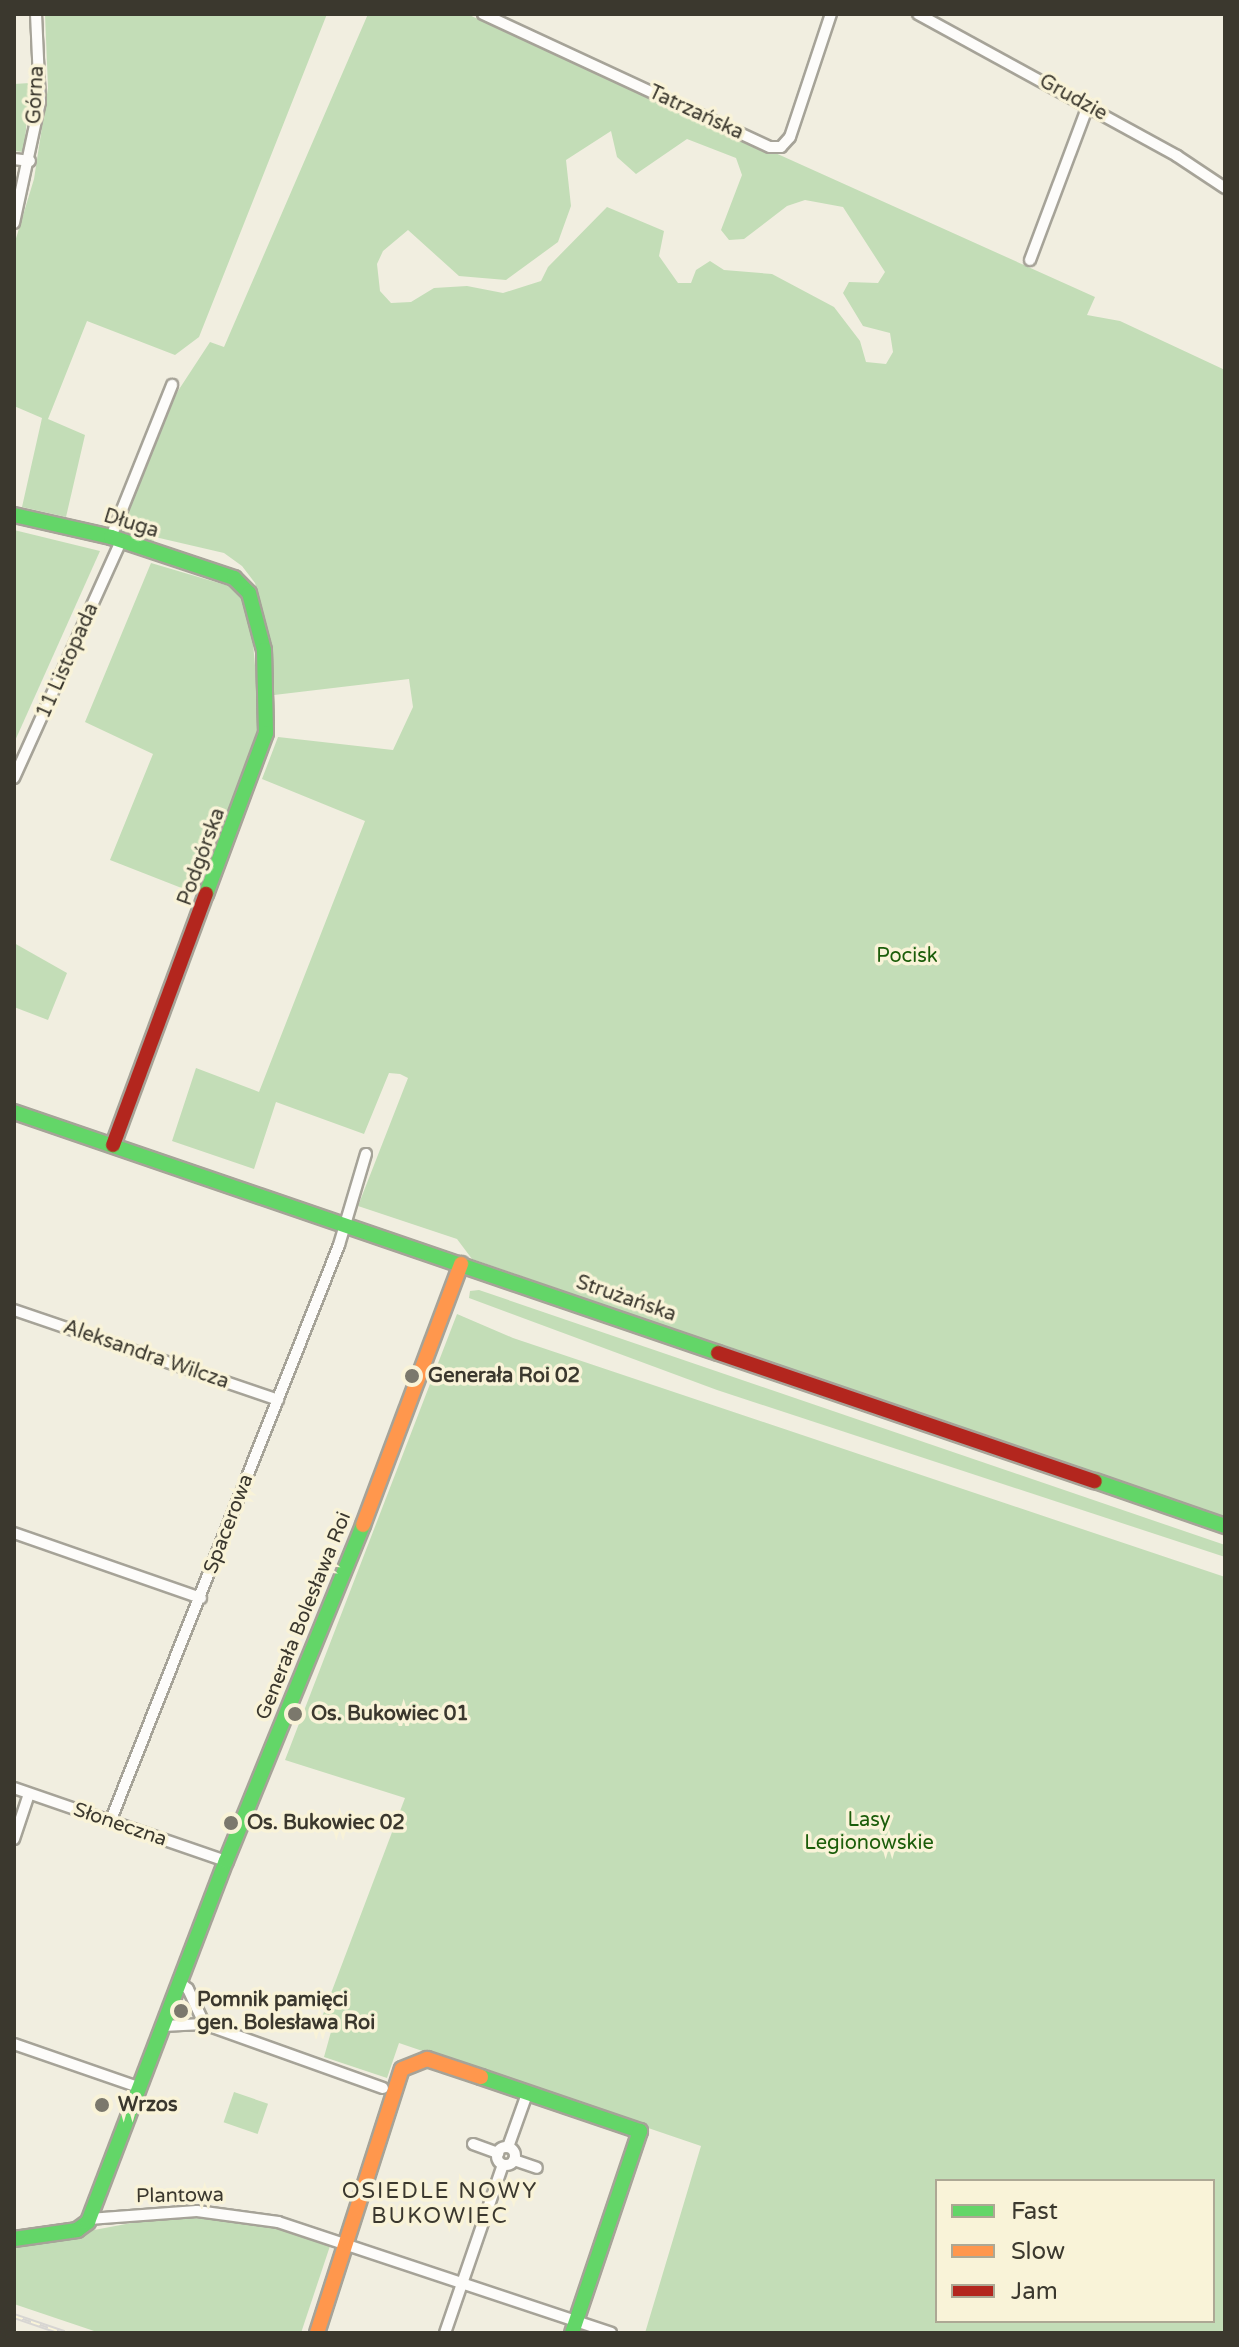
<!DOCTYPE html>
<html>
<head>
<meta charset="utf-8">
<style>
	body { margin:0 }
	#map { position:relative; width:1239px; height:2347px; overflow:hidden; background:#f1eee0; font-family:"Varela Round",sans-serif }
	div>[style] { position:absolute }
	[style*='--x'] { left:calc(var(--x)*1px); top:calc(var(--y)*1px); width:calc(var(--w)*1px); rotate:calc(var(--a)*1deg) }
	.green>* { inset:0; background:#c3ddb7; transform-origin:0 0 }
	.roads { filter:drop-shadow(2px 0 #a6a398) drop-shadow(-2px 0 #a6a398) drop-shadow(0 2px #a6a398) drop-shadow(0 -2px #a6a398) }
	.street>* { height:10px; margin:-5px; padding:0 5px; transform-origin:5px; border-radius:5px; background:#fdfcfa }
	.street>.ring { margin:-5px; padding:0; box-sizing:content-box; background:none; border:10px solid #fdfcfa; border-radius:50% }
	.fast>* { height:14px; margin:-7px; padding:0 7px; transform-origin:7px; border-radius:7px; background:#63d668 }
	.slow>* { height:14px; margin:-7px; padding:0 7px; transform-origin:7px; border-radius:7px; background:#ff974d }
	.jam>* { height:14px; margin:-7px; padding:0 7px; transform-origin:7px; border-radius:7px; background:#b3261e }
	.rail>* { height:6px; margin-top:-3px; transform-origin:0; background:repeating-linear-gradient(90deg,#f9f3d8 0 9px,#d7d5d2 0 18px); box-sizing:border-box; border-block:2px solid #d7d5d2 }
	.dots>* { width:22px; height:22px; translate:-50% -50%; box-sizing:border-box; border:4px solid #f9f3d8; border-radius:50% }
	span { translate:-50% -50%; white-space:nowrap; text-align:center; line-height:1.15; -webkit-text-stroke:7px #f9f3d8; paint-order:stroke }
	.street-label { font-size:20px; color:#3b382e }
	.park-label { font-size:20px; color:#1b5d0a }
	.poi-label { font-size:20px; color:#3b382e; font-weight:700 }
	.left { translate:0 -50%; text-align:left }
	.neighbourhood-label { font-size:22px; color:#3b382e; letter-spacing:2px }
	.frame { position:absolute; inset:0; border:16px solid #3b382e; pointer-events:none }
	.legend { position:absolute; left:935px; top:2179px; width:280px; height:144px; box-sizing:border-box; background:#f9f3d8; border:2px solid #ada894; margin:0; padding:10px 14px; list-style:none; font-size:24px; color:#3b382e }
	.legend li { display:flex; align-items:center; gap:16px; height:40px }
	.legend b { width:40px; border:2px solid #ada894 }
</style>
</head>
<body>
<div id="map">
	<div class="green">
		<i style="clip-path:polygon(45px 14px,327px 14px,199px 337px,175px 355px,87px 321px,48px 419px,85px 435px,66px 517px,22px 507px,42px 418px,14px 406px,14px 245px,34px 179px,48px 88px)"></i>
		<i style="clip-path:polygon(evenodd,368px 14px,467px 14px,1095px 297px,1087px 315px,1120px 321px,1225px 370px,1225px 1520px,472px 1259px,457px 1239px,358px 1206px,408px 1078px,400px 1074px,389px 1073px,364px 1134px,276px 1102px,254px 1169px,172px 1141px,196px 1068px,259px 1092px,365px 821px,262px 779px,278px 737px,393px 750px,413px 707px,409px 679px,274px 695px,263px 611px,255px 583px,242px 566px,224px 553px,155px 537px,152px 546px,126px 536px,122px 526px,174px 397px,210px 342px,224px 347px,368px 14px,611px 131px,617px 157px,636px 174px,687px 139px,736px 158px,742px 175px,721px 230px,729px 240px,744px 239px,787px 206px,805px 200px,843px 207px,885px 272px,878px 283px,849px 282px,843px 293px,863px 326px,890px 333px,893px 352px,886px 364px,866px 362px,860px 341px,834px 307px,772px 274px,724px 270px,710px 261px,696px 270px,691px 283px,678px 283px,659px 256px,664px 231px,607px 207px,548px 267px,541px 281px,503px 293px,467px 286px,434px 288px,411px 302px,391px 303px,380px 291px,377px 264px,383px 251px,408px 230px,459px 276px,506px 280px,558px 242px,571px 206px,566px 160px,611px 131px)"></i>
		<i style="clip-path:polygon(30px 83px,24px 152px,14px 151px,14px 84px)"></i>
		<i style="clip-path:polygon(14px 530px,100px 551px,14px 743px)"></i>
		<i style="clip-path:polygon(151px 563px,239px 589px,251px 620px,261px 734px,202px 896px,110px 860px,153px 754px,85px 722px)"></i>
		<i style="clip-path:polygon(14px 943px,67px 973px,48px 1020px,14px 1007px)"></i>
		<i style="clip-path:polygon(479px 1290px,1225px 1545px,1225px 1557px,717px 1390px,469px 1298px,470px 1291px)"></i>
		<i style="clip-path:polygon(evenodd,457px 1314px,513px 1338px,1225px 1577px,1225px 2333px,645px 2333px,701px 2146px,399px 2043px,387px 2078px,324px 2057px,334px 2021px,322px 2017px,405px 1798px,285px 1760px,457px 1314px,937px 2181px,1213px 2181px,1213px 2321px,937px 2321px,937px 2181px)"></i>
		<i style="left:234px;top:2092px;width:36px;height:32px;rotate:19deg"></i>
		<i style="clip-path:polygon(194px 2218px,265px 2225px,331px 2243px,301px 2333px,100px 2333px,14px 2304px,14px 2245px,142px 2221px)"></i>
	</div>
	<div class="roads">
		<div class="street">
			<i style="--x:483;--y:14;--w:316;--a:24.9"></i>
			<i style="--x:770;--y:147;--w:11;--a:0"></i>
			<i style="--x:781;--y:147;--w:13;--a:-48"></i>
			<i style="--x:790;--y:137;--w:130;--a:-71.6"></i>
			<i style="--x:918;--y:14;--w:295;--a:28.7"></i>
			<i style="--x:1177;--y:156;--w:58;--a:33.7"></i>
			<i style="--x:14;--y:159;--w:16;--a:7"></i>
			<i style="--x:14;--y:223;--w:124;--a:-77.9"></i>
			<i style="--x:40;--y:102;--w:88;--a:-92.6"></i>
			<i style="--x:1030;--y:260;--w:165;--a:-69.4"></i>
			<i style="--x:111;--y:537;--w:164;--a:-68.1"></i>
			<i style="--x:14;--y:778;--w:258;--a:-65.7"></i>
			<i style="--x:14;--y:1310;--w:279;--a:18.8"></i>
			<i style="--x:14;--y:1533;--w:198;--a:19.2"></i>
			<i style="--x:14;--y:1788;--w:224;--a:19"></i>
			<i style="--x:110;--y:1822;--w:621;--a:-68.35"></i>
			<i style="--x:339;--y:1245;--w:95;--a:-73.5"></i>
			<i style="--x:14;--y:1839;--w:47;--a:-71.6"></i>
			<i style="--x:179;--y:1982;--w:11;--a:38"></i>
			<i style="--x:188;--y:1989;--w:38;--a:65"></i>
			<i style="--x:162;--y:2026;--w:42;--a:-2.7"></i>
			<i style="--x:204;--y:2024;--w:190;--a:19.7"></i>
			<i style="--x:14;--y:2044;--w:131;--a:19.1"></i>
			<i style="--x:473;--y:2144;--w:27;--a:20"></i>
			<i class="ring" style="left:497px;top:2147px;width:8px;height:8px"></i>
			<i style="--x:508;--y:2147;--w:56;--a:-70.3"></i>
			<i style="--x:514;--y:2160;--w:24;--a:19"></i>
			<i style="--x:89;--y:2219;--w:108;--a:-4.2"></i>
			<i style="--x:197;--y:2211;--w:82;--a:7.7"></i>
			<i style="--x:278;--y:2222;--w:351;--a:18.4"></i>
			<i style="--x:445;--y:2333;--w:178;--a:-71"></i>
		</div>
		<div class="fast">
			<i style="--x:14;--y:515;--w:99;--a:12.8"></i>
			<i style="--x:111;--y:537;--w:130;--a:18.4"></i>
			<i style="--x:234;--y:578;--w:21;--a:45"></i>
			<i style="--x:249;--y:593;--w:59;--a:75.3"></i>
			<i style="--x:264;--y:650;--w:83;--a:88.6"></i>
			<i style="--x:266;--y:733;--w:172;--a:110.4"></i>
			<i style="--x:14;--y:1112;--w:744;--a:18.9"></i>
			<i style="--x:1095;--y:1481;--w:138;--a:19.1"></i>
			<i style="--x:481;--y:2077;--w:168;--a:18.8"></i>
			<i style="--x:640;--y:2131;--w:213;--a:108.6"></i>
			<i style="--x:14;--y:2239;--w:64;--a:-8.1"></i>
			<i style="--x:77;--y:2230;--w:14;--a:-36"></i>
			<i style="--x:88;--y:2222;--w:386;--a:-69.1"></i>
			<i style="--x:226;--y:1861;--w:363;--a:-67.8"></i>
		</div>
		<div class="slow">
			<i style="--x:363;--y:1525;--w:279;--a:-69.4"></i>
			<i style="--x:317;--y:2333;--w:277;--a:-72.2"></i>
			<i style="--x:402;--y:2069;--w:27;--a:-22"></i>
			<i style="--x:427;--y:2059;--w:57;--a:18.4"></i>
		</div>
		<div class="jam">
			<i style="--x:113;--y:1145;--w:268;--a:-69.7"></i>
			<i style="--x:718;--y:1353;--w:398;--a:18.8"></i>
		</div>
	</div>
	<div class="rail">
		<i style="--x:14;--y:2316;--w:53;--a:18.8"></i>
	</div>
	<div class="dots">
		<i style="left:412px;top:1376px;background:#7b786c"></i>
		<i style="left:295px;top:1714px;background:#7b786c"></i>
		<i style="left:231px;top:1823px;background:#7b786c"></i>
		<i style="left:181px;top:2011px;background:#7b786c"></i>
		<i style="left:102px;top:2105px;background:#7b786c"></i>
	</div>
	<div class="street-label">
		<span style="left:36px;top:95px;rotate:-87deg">Górna</span>
		<span style="left:1073px;top:98px;rotate:29deg">Grudzie</span>
		<span style="left:696px;top:113px;rotate:25deg">Tatrzańska</span>
		<span style="left:131px;top:524px;rotate:17deg">Długa</span>
		<span style="left:68px;top:661px;rotate:-66deg">11 Listopada</span>
		<span style="left:202px;top:857px;rotate:-70deg">Podgórska</span>
		<span style="left:626px;top:1299px;rotate:19deg">Strużańska</span>
		<span style="left:146px;top:1355px;rotate:19deg">Aleksandra Wilcza</span>
		<span style="left:229px;top:1524px;rotate:-69deg">Spacerowa</span>
		<span style="left:304px;top:1616px;rotate:-68deg">Generała Bolesława Roi</span>
		<span style="left:120px;top:1825px;rotate:19deg">Słoneczna</span>
		<span style="left:180px;top:2196px;rotate:-1deg">Plantowa</span>
	</div>
	<div class="park-label">
		<span style="left:907px;top:956px">Pocisk</span>
		<span style="left:869px;top:1832px">Lasy<br>Legionowskie</span>
	</div>
	<div class="poi-label">
		<span class="left" style="left:428px;top:1376px">Generała Roi 02</span>
		<span class="left" style="left:311px;top:1714px">Os. Bukowiec 01</span>
		<span class="left" style="left:247px;top:1823px">Os. Bukowiec 02</span>
		<span class="left" style="left:197px;top:2012px">Pomnik pamięci<br>gen. Bolesława Roi</span>
		<span class="left" style="left:118px;top:2105px">Wrzos</span>
	</div>
	<div class="neighbourhood-label">
		<span style="left:440px;top:2204px">OSIEDLE NOWY<br>BUKOWIEC</span>
	</div>
	<div class="frame"></div>
	<ul class="legend">
	<li><b style="height:10px;background:#63d668"></b>Fast</li>
	<li><b style="height:10px;background:#ff974d"></b>Slow</li>
	<li><b style="height:10px;background:#b3261e"></b>Jam</li>
	</ul>
</div>
</body>
</html>
